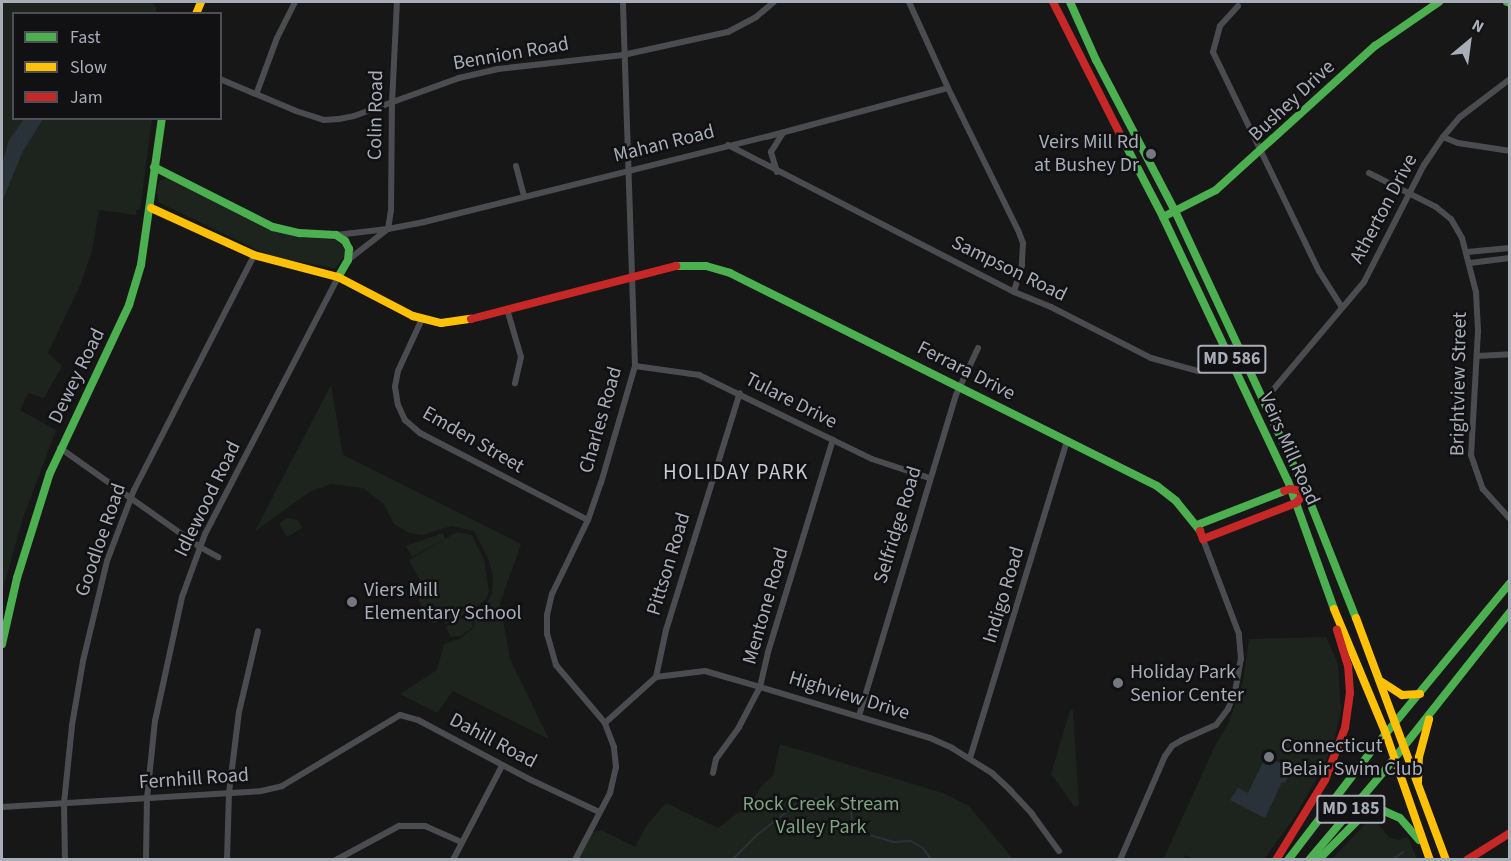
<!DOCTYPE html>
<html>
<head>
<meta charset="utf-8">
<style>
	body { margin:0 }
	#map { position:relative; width:1511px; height:861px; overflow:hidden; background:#171717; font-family:"Source Sans 3",sans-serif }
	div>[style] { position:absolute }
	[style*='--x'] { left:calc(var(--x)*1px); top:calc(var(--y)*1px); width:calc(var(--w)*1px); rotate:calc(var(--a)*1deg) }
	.green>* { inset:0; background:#1d241e }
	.water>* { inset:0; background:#2a3239 }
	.stream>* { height:2px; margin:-1px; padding:0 1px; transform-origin:1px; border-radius:1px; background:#2a3239 }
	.street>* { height:6px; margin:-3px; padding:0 3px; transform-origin:3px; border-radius:3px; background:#4b4c50 }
	.fast>* { height:8px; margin:-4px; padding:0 4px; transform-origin:4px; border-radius:4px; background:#4caf50 }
	.slow>* { height:8px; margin:-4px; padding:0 4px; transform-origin:4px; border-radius:4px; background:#ffc107 }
	.jam>* { height:8px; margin:-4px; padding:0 4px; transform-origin:4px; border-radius:4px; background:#c62828 }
	.dots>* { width:16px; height:16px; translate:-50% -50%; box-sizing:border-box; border:3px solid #111113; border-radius:50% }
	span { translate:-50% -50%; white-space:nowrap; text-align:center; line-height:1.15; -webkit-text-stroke:5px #111113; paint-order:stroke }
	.shield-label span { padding:2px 4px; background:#111113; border:2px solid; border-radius:4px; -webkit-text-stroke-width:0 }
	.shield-label { font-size:18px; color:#a8adb8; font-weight:700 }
	.street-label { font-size:20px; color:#a8adb8 }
	.poi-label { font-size:20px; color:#a8adb8 }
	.right { translate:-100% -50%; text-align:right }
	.left { translate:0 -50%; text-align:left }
	.park-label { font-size:20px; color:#7fa381 }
	.neighbourhood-label { font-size:21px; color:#c9ccd4; letter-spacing:1.5px }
	.frame { position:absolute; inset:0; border:3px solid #a8adb8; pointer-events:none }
	.legend { position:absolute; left:12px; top:12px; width:210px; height:108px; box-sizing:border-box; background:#111113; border:2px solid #4d4f55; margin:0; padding:8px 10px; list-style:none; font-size:18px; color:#a8adb8 }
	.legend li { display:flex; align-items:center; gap:12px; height:30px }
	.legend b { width:30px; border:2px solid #4d4f55 }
	.north { position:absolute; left:1439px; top:12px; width:60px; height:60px; -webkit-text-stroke:4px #111113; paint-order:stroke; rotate:29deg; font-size:16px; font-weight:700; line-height:24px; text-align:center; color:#a8adb8 }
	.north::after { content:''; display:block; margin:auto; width:21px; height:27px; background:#a8adb8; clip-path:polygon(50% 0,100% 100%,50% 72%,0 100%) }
</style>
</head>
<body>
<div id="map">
	<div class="green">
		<i style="clip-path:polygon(2px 2px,151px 2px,157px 8px,155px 13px,14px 14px,14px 118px,152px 119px,140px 210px,137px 209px,136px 215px,99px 210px,92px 251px,81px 283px,48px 353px,62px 366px,44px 398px,28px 393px,20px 410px,56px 430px,23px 518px,2px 592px)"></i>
		<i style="clip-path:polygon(167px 178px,269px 229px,298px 237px,335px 240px,343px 246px,346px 255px,335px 268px,272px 257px,158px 202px,157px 187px,160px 181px)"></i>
		<i style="clip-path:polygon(331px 385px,343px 455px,521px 544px,500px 603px,510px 659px,549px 739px,453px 691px,437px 713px,400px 694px,437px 670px,444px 644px,461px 638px,474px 627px,474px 614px,486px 605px,492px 594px,493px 576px,488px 558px,474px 531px,451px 526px,423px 535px,409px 533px,394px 524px,384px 504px,363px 488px,331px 484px,311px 491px,255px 531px)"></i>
		<i style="clip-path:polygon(288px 518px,298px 520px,302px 528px,287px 537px,279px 523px)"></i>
		<i style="clip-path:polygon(457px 532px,472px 535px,484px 560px,489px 592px,486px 599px,474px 609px,446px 624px,442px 620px,435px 623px,428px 621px,418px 599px,427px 594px,409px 560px)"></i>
		<i style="clip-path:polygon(443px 533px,445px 539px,412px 557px,406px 546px)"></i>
		<i style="clip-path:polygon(472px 613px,473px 627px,461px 636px,451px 637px,446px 627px)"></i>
		<i style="clip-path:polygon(1326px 637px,1338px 664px,1341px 710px,1334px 741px,1323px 768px,1292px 821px,1264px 859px,1193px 859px,1185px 855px,1184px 859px,1163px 860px,1215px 746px,1229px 722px,1243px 682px,1249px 639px)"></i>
		<i style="clip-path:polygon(1070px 710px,1073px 710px,1079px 805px,1075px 807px,1051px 774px)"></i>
		<i style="clip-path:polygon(780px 744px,943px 793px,969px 806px,1013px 859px,575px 860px,589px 833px,601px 830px,635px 847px,646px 826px,666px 803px,718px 828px,752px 802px,762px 785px,773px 776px)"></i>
		<i style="clip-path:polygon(1375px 821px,1390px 838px,1399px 840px,1408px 837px,1417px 859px,1332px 859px,1367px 822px)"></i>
	</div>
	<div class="water">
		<i style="clip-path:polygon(24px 119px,43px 119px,22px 153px,2px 202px,2px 164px,9px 140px)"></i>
		<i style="clip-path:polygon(1266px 756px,1292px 769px,1285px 783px,1282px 782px,1265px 818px,1230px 800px,1238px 788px,1248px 793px)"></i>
	</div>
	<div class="stream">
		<i style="--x:732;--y:860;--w:35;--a:-45"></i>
		<i style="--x:757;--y:835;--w:57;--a:-37.9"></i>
		<i style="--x:802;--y:800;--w:25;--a:-5"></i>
		<i style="--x:827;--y:798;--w:11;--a:5"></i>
		<i style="--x:838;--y:799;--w:18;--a:43"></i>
		<i style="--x:851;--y:811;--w:10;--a:84"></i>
		<i style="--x:852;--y:821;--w:19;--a:43"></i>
		<i style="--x:866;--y:834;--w:29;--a:16"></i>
		<i style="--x:894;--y:842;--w:17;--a:-3"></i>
		<i style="--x:911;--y:841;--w:14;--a:30"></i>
		<i style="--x:923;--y:848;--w:14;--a:56"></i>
		<i style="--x:1392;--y:860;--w:14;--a:-36"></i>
	</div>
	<div class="street">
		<i style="--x:909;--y:2;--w:94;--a:65.6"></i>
		<i style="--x:948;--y:88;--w:158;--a:63.8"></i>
		<i style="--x:1018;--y:230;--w:14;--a:69"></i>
		<i style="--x:1023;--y:243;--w:22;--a:93"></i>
		<i style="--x:1022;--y:265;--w:28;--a:107"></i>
		<i style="--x:1238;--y:6;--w:27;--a:132"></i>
		<i style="--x:1220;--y:26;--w:27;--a:105"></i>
		<i style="--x:1213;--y:52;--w:243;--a:64.2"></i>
		<i style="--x:1319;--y:271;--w:41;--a:57.8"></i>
		<i style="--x:220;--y:79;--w:82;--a:22.8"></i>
		<i style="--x:296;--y:111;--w:29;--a:18"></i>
		<i style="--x:324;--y:120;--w:15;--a:-4"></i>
		<i style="--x:339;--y:119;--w:15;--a:-11"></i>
		<i style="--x:354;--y:116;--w:112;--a:-19.9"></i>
		<i style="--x:459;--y:78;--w:40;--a:-13"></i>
		<i style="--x:498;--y:69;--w:126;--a:-6.4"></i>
		<i style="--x:623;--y:55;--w:107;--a:-12.4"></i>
		<i style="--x:728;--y:32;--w:32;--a:-28"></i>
		<i style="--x:756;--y:17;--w:23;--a:-40"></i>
		<i style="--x:257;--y:92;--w:58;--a:-69.7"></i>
		<i style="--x:277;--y:38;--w:40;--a:-63.4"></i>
		<i style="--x:1443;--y:137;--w:16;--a:22"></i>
		<i style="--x:1458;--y:143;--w:53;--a:8.7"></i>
		<i style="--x:728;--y:145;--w:322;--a:27.2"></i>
		<i style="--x:1014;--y:292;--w:40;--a:22"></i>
		<i style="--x:1051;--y:307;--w:112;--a:27"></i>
		<i style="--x:1151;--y:358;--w:49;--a:15.5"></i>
		<i style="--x:1198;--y:371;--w:36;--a:-18"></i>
		<i style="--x:516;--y:166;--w:31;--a:75"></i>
		<i style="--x:777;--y:172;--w:21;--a:-107"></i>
		<i style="--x:771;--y:152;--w:22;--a:-58"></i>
		<i style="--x:1369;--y:173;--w:75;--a:26.9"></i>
		<i style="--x:1436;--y:207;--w:19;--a:39"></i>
		<i style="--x:1451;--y:219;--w:22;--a:60"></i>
		<i style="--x:1462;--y:238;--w:56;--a:75.5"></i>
		<i style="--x:1476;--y:292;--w:39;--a:87"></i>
		<i style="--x:1478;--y:331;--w:124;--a:93.2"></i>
		<i style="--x:1471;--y:455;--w:36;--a:71"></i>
		<i style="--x:1483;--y:489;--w:40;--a:48"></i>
		<i style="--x:336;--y:235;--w:52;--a:-6.6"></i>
		<i style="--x:388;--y:229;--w:19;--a:-81"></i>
		<i style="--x:391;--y:210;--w:107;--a:-89.5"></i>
		<i style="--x:392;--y:103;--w:101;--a:-87.2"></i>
		<i style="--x:1467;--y:252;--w:43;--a:-5.3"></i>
		<i style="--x:348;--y:260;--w:51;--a:-37.8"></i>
		<i style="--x:388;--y:229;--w:37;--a:-11"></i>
		<i style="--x:424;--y:222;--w:352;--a:-14"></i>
		<i style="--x:766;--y:137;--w:188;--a:-15.1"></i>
		<i style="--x:1470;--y:263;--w:40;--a:-7.1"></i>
		<i style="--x:507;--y:309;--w:50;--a:73.7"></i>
		<i style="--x:521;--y:357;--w:27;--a:103"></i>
		<i style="--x:422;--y:319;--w:57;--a:114.8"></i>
		<i style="--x:398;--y:371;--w:16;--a:101"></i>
		<i style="--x:395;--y:387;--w:18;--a:81"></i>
		<i style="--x:398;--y:405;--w:17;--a:65"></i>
		<i style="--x:405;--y:420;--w:20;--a:41"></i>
		<i style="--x:420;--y:433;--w:189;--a:27.4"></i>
		<i style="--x:1477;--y:356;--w:33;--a:-3"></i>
		<i style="--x:635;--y:366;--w:65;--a:8"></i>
		<i style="--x:699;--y:375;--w:192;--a:25.9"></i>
		<i style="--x:872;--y:459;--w:60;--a:18.4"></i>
		<i style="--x:1272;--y:391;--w:143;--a:-49.8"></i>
		<i style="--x:1364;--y:282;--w:131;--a:-62.9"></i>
		<i style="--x:1424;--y:165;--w:34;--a:-56"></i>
		<i style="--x:1443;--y:137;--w:26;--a:-50"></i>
		<i style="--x:1460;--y:117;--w:63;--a:-37.2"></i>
		<i style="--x:60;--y:448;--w:171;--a:35.3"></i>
		<i style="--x:200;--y:547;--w:21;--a:29"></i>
		<i style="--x:656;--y:677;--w:48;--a:-78"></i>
		<i style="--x:666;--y:630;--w:248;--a:-72.7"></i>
		<i style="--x:859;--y:716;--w:335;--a:-73.2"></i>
		<i style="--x:956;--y:395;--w:52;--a:-64.9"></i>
		<i style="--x:605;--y:723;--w:69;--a:-42"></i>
		<i style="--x:656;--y:677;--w:49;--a:-7"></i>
		<i style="--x:705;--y:671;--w:57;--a:16.2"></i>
		<i style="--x:760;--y:687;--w:177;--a:16.7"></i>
		<i style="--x:930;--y:738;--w:24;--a:24"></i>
		<i style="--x:952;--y:748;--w:47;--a:32"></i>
		<i style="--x:992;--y:773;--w:25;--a:43"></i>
		<i style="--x:1010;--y:790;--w:33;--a:47"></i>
		<i style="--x:1032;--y:814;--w:46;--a:53.9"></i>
		<i style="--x:970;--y:758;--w:332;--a:-73"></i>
		<i style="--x:713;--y:773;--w:14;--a:-78"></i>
		<i style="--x:716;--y:759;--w:39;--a:-54"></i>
		<i style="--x:739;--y:727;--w:45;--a:-62.3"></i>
		<i style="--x:760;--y:687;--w:36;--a:-77"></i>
		<i style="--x:768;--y:652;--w:222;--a:-73"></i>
		<i style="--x:2;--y:807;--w:259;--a:-3.5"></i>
		<i style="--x:261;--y:791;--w:22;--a:-13"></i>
		<i style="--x:282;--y:786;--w:138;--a:-31"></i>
		<i style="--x:400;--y:715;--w:19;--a:16"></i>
		<i style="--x:418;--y:720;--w:126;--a:28"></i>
		<i style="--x:529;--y:779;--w:77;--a:25.2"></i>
		<i style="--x:65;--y:860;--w:57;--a:-91"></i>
		<i style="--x:64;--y:803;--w:78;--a:-84.1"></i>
		<i style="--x:72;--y:725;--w:65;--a:-80.2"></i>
		<i style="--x:83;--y:661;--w:103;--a:-76.5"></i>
		<i style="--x:107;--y:561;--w:76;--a:-69.2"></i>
		<i style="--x:134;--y:490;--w:264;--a:-62.9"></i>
		<i style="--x:146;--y:860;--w:62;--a:-89.1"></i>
		<i style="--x:147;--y:798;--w:77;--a:-84.1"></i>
		<i style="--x:155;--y:721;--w:127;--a:-77.7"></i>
		<i style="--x:182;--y:597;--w:67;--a:-69.9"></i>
		<i style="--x:205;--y:534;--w:289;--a:-62.6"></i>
		<i style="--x:227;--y:860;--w:67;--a:-88.3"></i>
		<i style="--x:229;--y:793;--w:82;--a:-83"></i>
		<i style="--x:239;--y:712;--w:83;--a:-76.8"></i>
		<i style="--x:336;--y:860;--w:72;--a:-28.4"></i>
		<i style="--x:399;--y:826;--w:26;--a:0"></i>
		<i style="--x:425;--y:826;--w:39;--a:24"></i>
		<i style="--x:453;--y:860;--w:106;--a:-62.5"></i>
		<i style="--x:575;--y:860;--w:76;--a:-62.4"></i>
		<i style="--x:610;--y:793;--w:27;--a:-77"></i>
		<i style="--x:616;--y:767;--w:20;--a:-96"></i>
		<i style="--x:614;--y:747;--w:26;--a:-111"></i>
		<i style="--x:605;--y:723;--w:76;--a:-130.2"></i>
		<i style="--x:556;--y:665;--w:32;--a:-106"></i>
		<i style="--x:547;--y:634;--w:19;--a:-90"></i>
		<i style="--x:547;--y:615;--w:22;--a:-77"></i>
		<i style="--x:552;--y:594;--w:82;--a:-64.1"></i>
		<i style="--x:588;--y:520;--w:39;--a:-71"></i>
		<i style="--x:601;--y:483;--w:122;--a:-73.8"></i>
		<i style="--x:635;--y:366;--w:364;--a:-91.9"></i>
		<i style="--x:1120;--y:860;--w:113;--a:-66.6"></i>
		<i style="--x:1165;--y:756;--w:12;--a:-55"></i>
		<i style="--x:1172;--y:746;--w:12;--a:-31"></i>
		<i style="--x:1182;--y:740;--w:37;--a:-24"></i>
		<i style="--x:1216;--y:725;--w:20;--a:-53"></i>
		<i style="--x:1228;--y:709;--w:18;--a:-68"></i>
		<i style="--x:1235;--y:692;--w:34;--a:-80"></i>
		<i style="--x:1241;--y:659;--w:25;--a:-95"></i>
		<i style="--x:1239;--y:634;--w:102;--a:-110.8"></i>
	</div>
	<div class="fast">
		<i style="--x:1070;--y:2;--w:64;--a:65.9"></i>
		<i style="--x:1096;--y:60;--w:170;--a:62.4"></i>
		<i style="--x:1175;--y:211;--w:310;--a:65"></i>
		<i style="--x:1306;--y:492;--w:136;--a:68.4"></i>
		<i style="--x:1507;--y:2;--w:3;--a:18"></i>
		<i style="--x:1123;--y:140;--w:87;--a:62.5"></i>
		<i style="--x:1163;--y:217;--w:292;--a:64.7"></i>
		<i style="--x:1288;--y:481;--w:136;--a:70.2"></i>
		<i style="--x:154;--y:167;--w:133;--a:26.8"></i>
		<i style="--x:273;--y:227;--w:27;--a:13"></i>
		<i style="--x:299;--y:233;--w:37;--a:3"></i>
		<i style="--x:336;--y:235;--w:11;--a:34"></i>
		<i style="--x:345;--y:241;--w:9;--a:63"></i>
		<i style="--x:349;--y:249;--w:11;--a:95"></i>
		<i style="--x:348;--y:260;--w:20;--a:120"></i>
		<i style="--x:1163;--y:217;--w:59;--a:-27"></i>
		<i style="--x:1216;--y:190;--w:215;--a:-42.2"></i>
		<i style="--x:1375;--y:46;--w:78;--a:-34.5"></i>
		<i style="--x:676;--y:266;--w:30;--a:0"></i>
		<i style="--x:706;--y:266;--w:25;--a:16"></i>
		<i style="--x:730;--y:273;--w:477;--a:26.5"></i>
		<i style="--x:1157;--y:486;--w:24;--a:38"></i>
		<i style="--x:1176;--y:501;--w:38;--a:51"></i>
		<i style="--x:1197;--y:525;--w:93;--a:-21.3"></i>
		<i style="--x:2;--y:644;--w:68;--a:-77.2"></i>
		<i style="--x:17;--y:578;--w:110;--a:-72.6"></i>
		<i style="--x:50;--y:473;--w:186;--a:-64.8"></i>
		<i style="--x:129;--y:305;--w:42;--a:-73.3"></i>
		<i style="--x:141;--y:265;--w:148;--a:-81.9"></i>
		<i style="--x:1288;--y:860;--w:133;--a:-52.6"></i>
		<i style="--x:1369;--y:754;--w:222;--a:-50.5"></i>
		<i style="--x:1309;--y:860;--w:126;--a:-49.8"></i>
		<i style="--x:1390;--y:764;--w:194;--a:-51.7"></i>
		<i style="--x:1318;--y:860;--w:61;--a:-45"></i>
		<i style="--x:1361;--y:817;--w:12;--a:-24"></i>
		<i style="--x:1372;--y:812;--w:12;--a:-5"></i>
		<i style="--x:1384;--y:811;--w:17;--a:24"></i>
		<i style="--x:1400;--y:818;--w:29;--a:49"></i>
	</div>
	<div class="slow">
		<i style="--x:196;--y:14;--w:13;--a:-67"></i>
		<i style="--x:151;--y:208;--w:113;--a:24.5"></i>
		<i style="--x:254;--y:255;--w:87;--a:14.7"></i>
		<i style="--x:338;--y:277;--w:85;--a:27.5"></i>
		<i style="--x:413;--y:316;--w:29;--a:14"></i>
		<i style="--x:441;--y:323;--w:30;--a:-8"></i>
		<i style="--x:1334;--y:609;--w:135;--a:67.4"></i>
		<i style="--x:1386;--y:734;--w:133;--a:70.8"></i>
		<i style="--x:1356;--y:618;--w:258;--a:69.6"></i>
		<i style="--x:1382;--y:682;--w:24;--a:33"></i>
		<i style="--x:1402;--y:695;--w:18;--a:-3"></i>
		<i style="--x:1418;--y:782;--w:25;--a:-88"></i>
		<i style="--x:1419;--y:757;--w:39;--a:-75"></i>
	</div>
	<div class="jam">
		<i style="--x:1053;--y:2;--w:155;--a:63.1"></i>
		<i style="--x:471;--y:319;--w:212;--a:-14.5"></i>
		<i style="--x:1200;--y:531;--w:9;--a:69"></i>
		<i style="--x:1203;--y:539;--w:100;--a:-21.2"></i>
		<i style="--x:1296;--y:503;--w:15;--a:-48"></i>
		<i style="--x:1306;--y:492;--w:16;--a:-169"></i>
		<i style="--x:1290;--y:489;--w:6;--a:162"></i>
		<i style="--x:1276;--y:860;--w:94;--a:-58.5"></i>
		<i style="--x:1325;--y:780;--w:56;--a:-69"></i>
		<i style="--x:1345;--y:728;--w:35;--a:-82"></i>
		<i style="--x:1350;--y:693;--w:27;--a:-94"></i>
		<i style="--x:1348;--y:666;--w:38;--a:-107"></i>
		<i style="--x:1467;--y:860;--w:51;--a:-32.1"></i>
	</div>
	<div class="dots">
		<i style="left:1151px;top:154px;background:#757880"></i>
		<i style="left:352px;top:602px;background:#757880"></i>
		<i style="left:1118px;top:683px;background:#757880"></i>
		<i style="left:1269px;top:757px;background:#757880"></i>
	</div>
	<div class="shield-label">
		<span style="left:1232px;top:359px">MD 586</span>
		<span style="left:1351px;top:809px">MD 185</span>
	</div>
	<div class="street-label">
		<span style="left:511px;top:54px;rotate:-10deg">Bennion Road</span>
		<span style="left:1292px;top:101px;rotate:-43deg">Bushey Drive</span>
		<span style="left:376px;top:115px;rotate:-89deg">Colin Road</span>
		<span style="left:664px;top:144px;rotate:-14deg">Mahan Road</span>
		<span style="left:1384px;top:209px;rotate:-62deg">Atherton Drive</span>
		<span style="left:1009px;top:269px;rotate:26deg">Sampson Road</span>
		<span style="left:966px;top:371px;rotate:27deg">Ferrara Drive</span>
		<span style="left:77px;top:376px;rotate:-64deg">Dewey Road</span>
		<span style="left:1459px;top:384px;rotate:-89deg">Brightview Street</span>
		<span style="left:791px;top:401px;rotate:27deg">Tulare Drive</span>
		<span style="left:601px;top:420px;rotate:-74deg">Charles Road</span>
		<span style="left:473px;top:440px;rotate:30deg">Emden Street</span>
		<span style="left:1289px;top:449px;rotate:66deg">Veirs Mill Road</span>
		<span style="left:208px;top:499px;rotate:-64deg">Idlewood Road</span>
		<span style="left:898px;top:525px;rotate:-73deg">Selfridge Road</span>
		<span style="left:101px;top:540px;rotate:-71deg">Goodloe Road</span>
		<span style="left:669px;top:564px;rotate:-73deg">Pittson Road</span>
		<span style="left:1004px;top:595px;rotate:-73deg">Indigo Road</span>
		<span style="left:766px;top:606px;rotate:-74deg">Mentone Road</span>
		<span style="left:849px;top:696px;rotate:17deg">Highview Drive</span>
		<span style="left:493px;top:741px;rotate:28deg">Dahill Road</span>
		<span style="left:194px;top:779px;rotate:-4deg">Fernhill Road</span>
	</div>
	<div class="poi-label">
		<span class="right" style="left:1139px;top:154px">Veirs Mill Rd<br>at Bushey Dr</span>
		<span class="left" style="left:364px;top:602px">Viers Mill<br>Elementary School</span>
		<span class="left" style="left:1130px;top:684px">Holiday Park<br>Senior Center</span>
		<span class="left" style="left:1281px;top:758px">Connecticut<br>Belair Swim Club</span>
	</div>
	<div class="park-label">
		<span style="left:821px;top:816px">Rock Creek Stream<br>Valley Park</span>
	</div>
	<div class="neighbourhood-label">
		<span style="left:736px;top:472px">HOLIDAY PARK</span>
	</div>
	<div class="frame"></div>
	<ul class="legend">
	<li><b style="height:8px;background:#4caf50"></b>Fast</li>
	<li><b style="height:8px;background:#ffc107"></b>Slow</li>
	<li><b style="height:8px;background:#c62828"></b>Jam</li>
	</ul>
	<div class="north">N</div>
</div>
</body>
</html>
